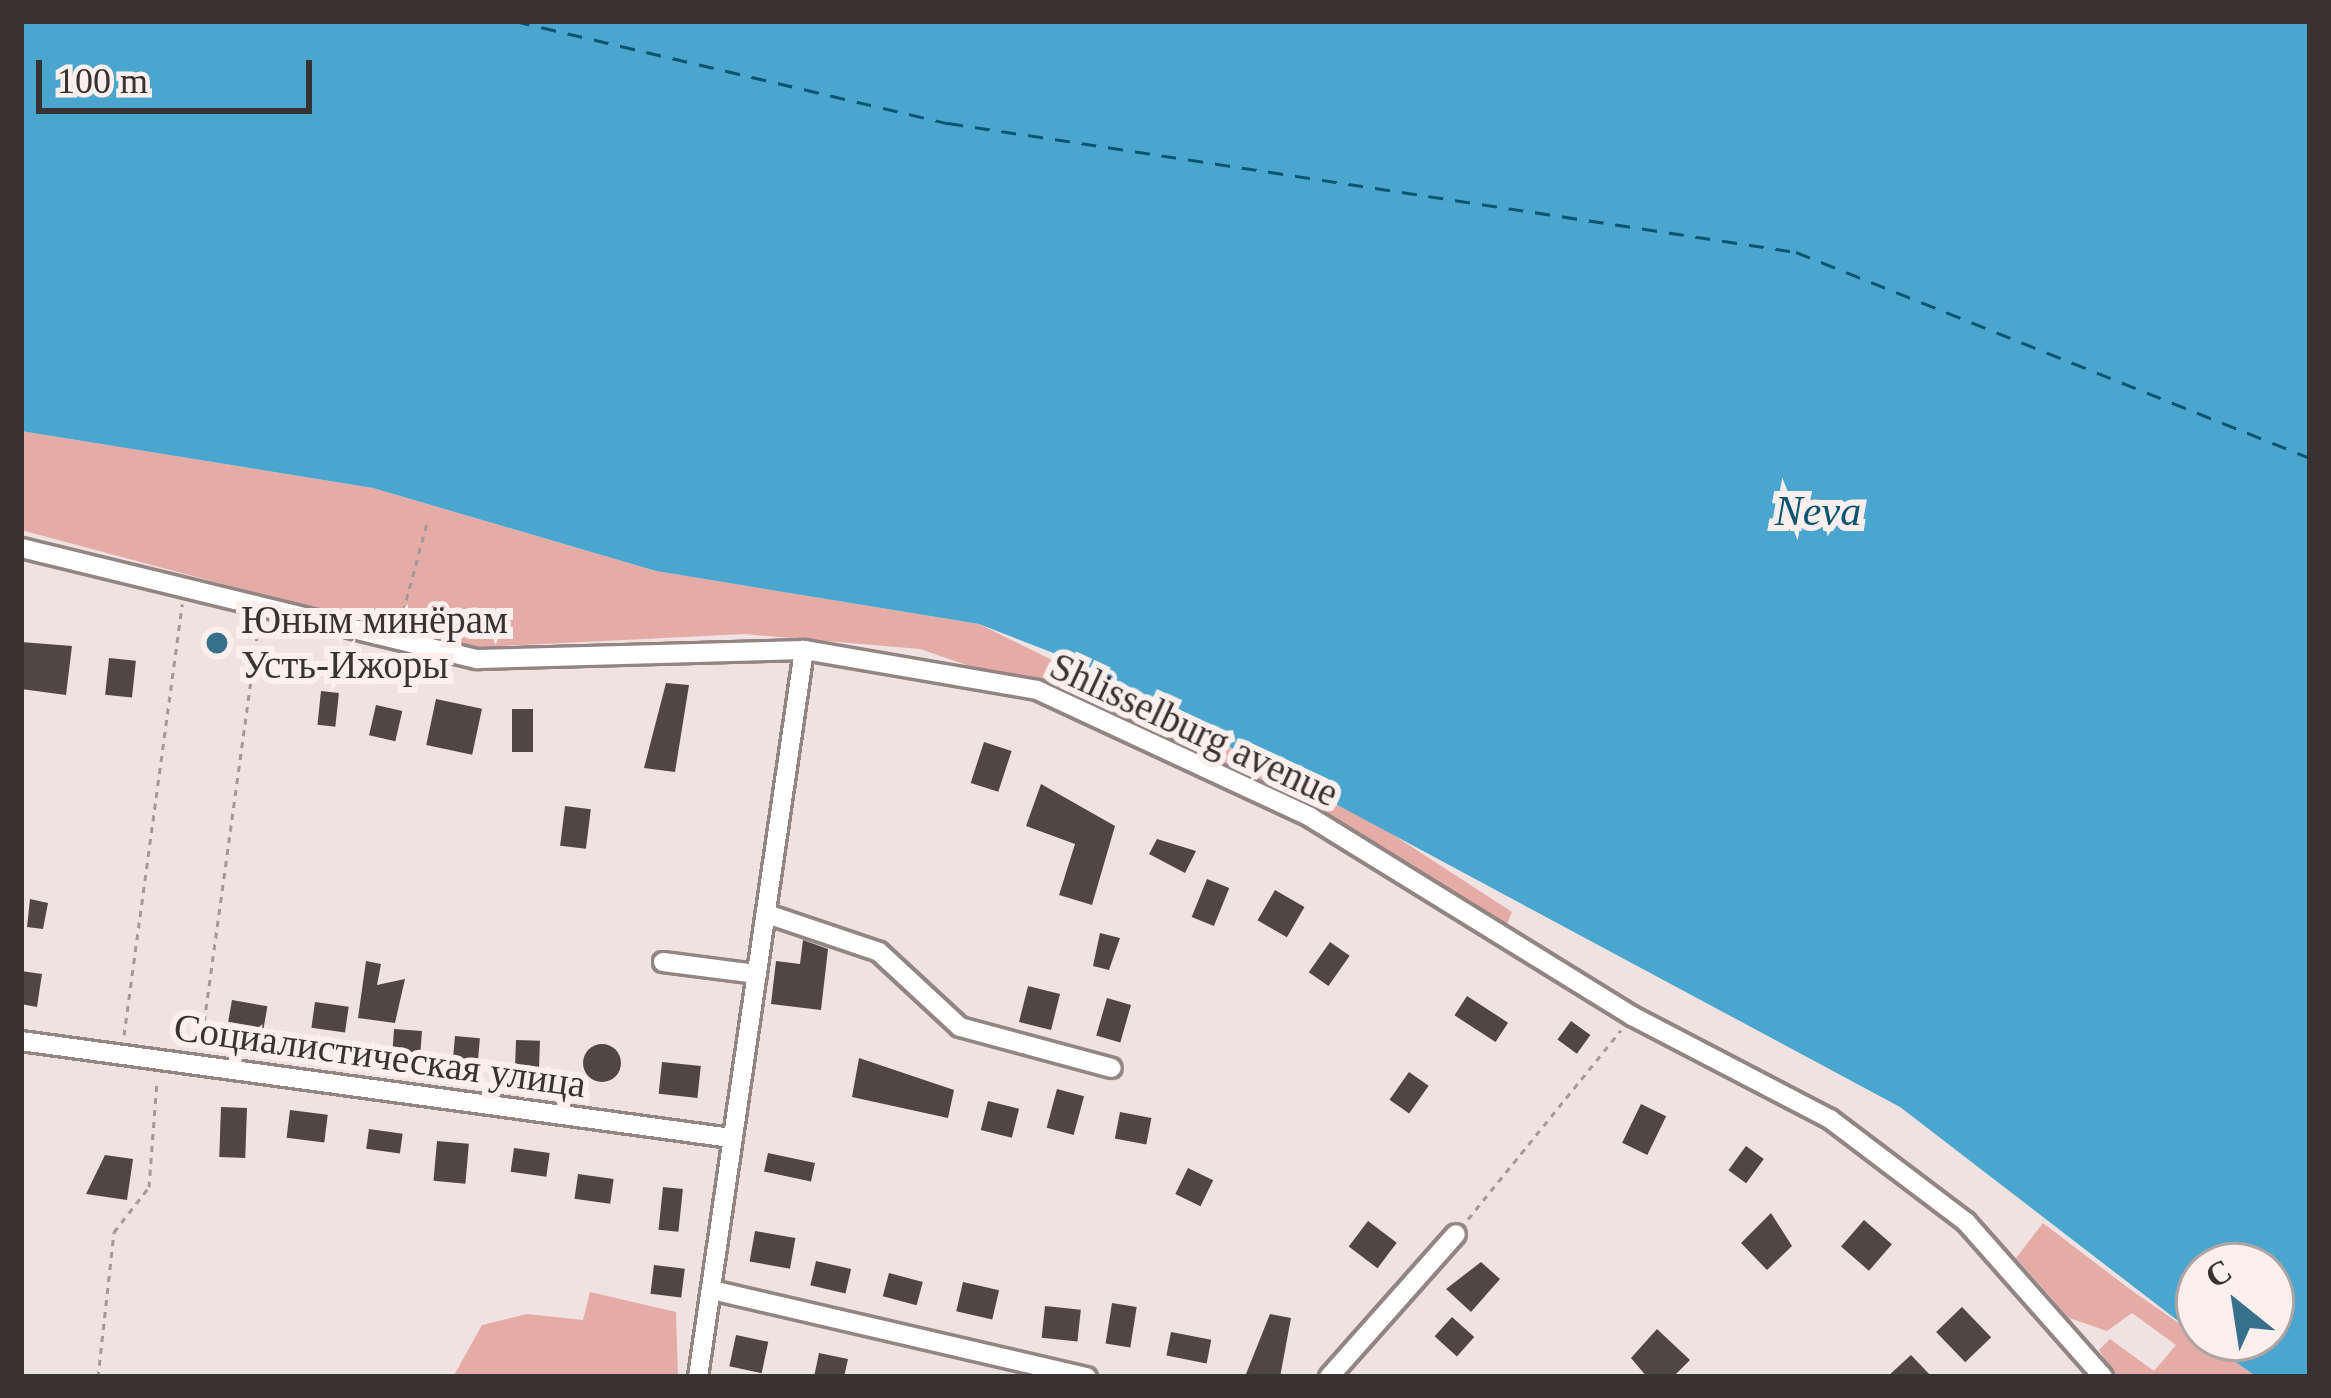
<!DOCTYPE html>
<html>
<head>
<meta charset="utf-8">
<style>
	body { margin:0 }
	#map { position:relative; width:2331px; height:1398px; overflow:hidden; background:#f0e2e0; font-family:"Times New Roman",serif }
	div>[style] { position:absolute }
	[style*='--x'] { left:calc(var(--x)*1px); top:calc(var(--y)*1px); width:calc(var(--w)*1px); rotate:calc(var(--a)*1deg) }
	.green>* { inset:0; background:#e5aca7 }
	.water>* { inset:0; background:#4aa6cf }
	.ferry>* { height:3px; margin-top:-1.5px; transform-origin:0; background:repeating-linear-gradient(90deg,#075571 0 15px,transparent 0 27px) }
	.building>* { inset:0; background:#524645; transform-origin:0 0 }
	.round { border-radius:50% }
	.path>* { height:3px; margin-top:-1.5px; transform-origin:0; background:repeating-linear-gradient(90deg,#a49998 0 6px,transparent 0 12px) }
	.roads { filter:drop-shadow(3px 0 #928584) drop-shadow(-3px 0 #928584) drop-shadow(0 3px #928584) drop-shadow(0 -3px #928584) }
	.minor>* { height:18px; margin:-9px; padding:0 9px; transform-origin:9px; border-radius:9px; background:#fff }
	.dots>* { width:33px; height:33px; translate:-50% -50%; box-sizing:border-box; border:6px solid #fdefed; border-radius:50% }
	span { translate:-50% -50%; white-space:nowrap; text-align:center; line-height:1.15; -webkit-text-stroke:12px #fdefed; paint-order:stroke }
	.poi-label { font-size:39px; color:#383332 }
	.left { translate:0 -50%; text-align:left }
	.street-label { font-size:39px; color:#383332 }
	.water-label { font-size:42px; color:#075571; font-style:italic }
	.frame { position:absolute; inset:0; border:24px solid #383332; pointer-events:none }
	.north { position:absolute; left:2175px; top:1242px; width:120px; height:120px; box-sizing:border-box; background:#fdefed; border:3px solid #aea4a2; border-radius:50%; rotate:330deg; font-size:33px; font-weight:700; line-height:48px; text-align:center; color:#383332 }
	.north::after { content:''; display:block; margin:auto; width:42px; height:54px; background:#37708a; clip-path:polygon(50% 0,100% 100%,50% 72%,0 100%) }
	.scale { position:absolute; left:36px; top:60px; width:276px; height:54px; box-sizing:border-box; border:6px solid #383332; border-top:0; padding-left:15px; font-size:36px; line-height:42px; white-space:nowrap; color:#383332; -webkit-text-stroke:9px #fdefed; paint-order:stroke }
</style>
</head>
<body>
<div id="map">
	<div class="green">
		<i style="clip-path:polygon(21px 431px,373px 488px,656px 571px,979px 624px,1355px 810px,1512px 912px,1507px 924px,1458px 902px,1155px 730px,920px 649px,745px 634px,462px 648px,21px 530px)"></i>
		<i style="clip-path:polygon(2043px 1223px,2131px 1290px,2257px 1377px,2116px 1377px,2099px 1350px,2110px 1339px,2154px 1371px,2176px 1345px,2132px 1313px,2107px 1331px,2069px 1318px,2016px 1258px)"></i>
		<i style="clip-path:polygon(590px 1292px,676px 1312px,678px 1377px,453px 1377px,482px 1325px,527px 1314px,583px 1320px)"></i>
	</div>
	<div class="water">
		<i style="clip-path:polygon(21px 21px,2310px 21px,2310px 1377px,2257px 1377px,2201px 1338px,2271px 1338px,2271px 1266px,2199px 1266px,2199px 1337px,1900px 1107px,1056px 654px,979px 624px,656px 571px,373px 488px,21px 431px)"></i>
	</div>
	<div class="ferry">
		<i style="--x:515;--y:21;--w:445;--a:13.3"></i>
		<i style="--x:948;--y:123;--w:858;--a:8.65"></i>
		<i style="--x:1796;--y:252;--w:554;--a:21.84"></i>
	</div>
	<div class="building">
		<i style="clip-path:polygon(21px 642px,72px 646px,66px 695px,21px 689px)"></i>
		<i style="left:109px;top:658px;width:27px;height:37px;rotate:6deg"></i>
		<i style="clip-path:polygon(666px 683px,689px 685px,675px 772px,644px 768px)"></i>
		<i style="left:321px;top:691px;width:18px;height:34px;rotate:6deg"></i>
		<i style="left:436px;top:699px;width:47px;height:47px;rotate:12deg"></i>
		<i style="left:376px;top:705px;width:27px;height:31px;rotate:13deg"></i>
		<i style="left:512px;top:709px;width:21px;height:43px"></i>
		<i style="left:984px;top:742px;width:29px;height:43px;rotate:18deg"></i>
		<i style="clip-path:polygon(1041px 784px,1115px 826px,1092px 905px,1059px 895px,1075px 844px,1026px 826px)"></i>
		<i style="left:565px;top:806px;width:26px;height:40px;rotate:7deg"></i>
		<i style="clip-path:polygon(1157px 839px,1196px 851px,1185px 873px,1149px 854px)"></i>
		<i style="left:1207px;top:879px;width:24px;height:41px;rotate:22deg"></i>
		<i style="left:1275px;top:890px;width:34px;height:35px;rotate:30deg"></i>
		<i style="clip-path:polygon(30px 899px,48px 903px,43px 929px,27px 927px)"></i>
		<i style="clip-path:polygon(1100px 933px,1120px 938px,1109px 970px,1093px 966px)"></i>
		<i style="clip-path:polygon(803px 940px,828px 949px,821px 1010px,771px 1004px,776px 961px,800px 964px)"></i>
		<i style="left:1330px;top:942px;width:24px;height:37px;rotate:35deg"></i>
		<i style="clip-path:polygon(366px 961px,381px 964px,377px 985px,405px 979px,395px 1023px,358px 1018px)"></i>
		<i style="clip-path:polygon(21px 971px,42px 974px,37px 1007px,21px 1004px)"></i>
		<i style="left:1028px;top:986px;width:33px;height:37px;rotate:14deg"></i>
		<i style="left:1467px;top:996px;width:49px;height:23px;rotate:33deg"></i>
		<i style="left:1107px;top:998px;width:25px;height:39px;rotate:16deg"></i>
		<i style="left:232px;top:1000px;width:36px;height:22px;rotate:10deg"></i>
		<i style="left:315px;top:1002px;width:34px;height:26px;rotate:8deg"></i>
		<i style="left:1571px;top:1021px;width:24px;height:23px;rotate:36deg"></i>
		<i style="left:394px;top:1029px;width:28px;height:26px;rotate:4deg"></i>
		<i style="left:455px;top:1036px;width:25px;height:38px;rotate:5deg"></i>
		<i style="left:516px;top:1040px;width:24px;height:36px;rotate:2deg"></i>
		<i class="round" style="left:583px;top:1044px;width:38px;height:38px"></i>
		<i style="clip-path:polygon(859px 1058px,954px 1090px,948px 1118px,852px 1097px)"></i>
		<i style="left:662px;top:1062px;width:39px;height:32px;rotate:6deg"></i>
		<i style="left:1409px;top:1072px;width:24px;height:34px;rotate:35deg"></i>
		<i style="left:1057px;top:1089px;width:28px;height:40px;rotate:15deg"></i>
		<i style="left:988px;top:1101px;width:32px;height:30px;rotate:14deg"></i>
		<i style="left:1641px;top:1104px;width:28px;height:43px;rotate:26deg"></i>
		<i style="left:221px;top:1107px;width:26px;height:50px;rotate:2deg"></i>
		<i style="left:290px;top:1110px;width:38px;height:28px;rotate:7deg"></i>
		<i style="left:1120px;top:1112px;width:32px;height:27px;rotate:11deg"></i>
		<i style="left:369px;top:1129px;width:34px;height:20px;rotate:8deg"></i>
		<i style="left:437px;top:1141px;width:32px;height:40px;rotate:5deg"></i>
		<i style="left:1746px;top:1146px;width:22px;height:30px;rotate:36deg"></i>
		<i style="left:514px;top:1148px;width:36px;height:24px;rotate:8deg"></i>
		<i style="left:768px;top:1153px;width:48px;height:19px;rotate:12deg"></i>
		<i style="clip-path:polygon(105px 1155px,133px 1159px,127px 1200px,86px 1194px)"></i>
		<i style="left:1188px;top:1168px;width:28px;height:29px;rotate:26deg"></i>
		<i style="left:578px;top:1174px;width:36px;height:25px;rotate:8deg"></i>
		<i style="left:663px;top:1187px;width:20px;height:43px;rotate:6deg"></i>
		<i style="clip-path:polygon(1771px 1213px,1792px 1246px,1767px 1270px,1741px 1243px)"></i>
		<i style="left:1864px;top:1220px;width:37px;height:35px;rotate:41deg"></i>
		<i style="left:1368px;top:1221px;width:36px;height:32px;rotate:37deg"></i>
		<i style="left:755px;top:1231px;width:41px;height:31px;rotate:10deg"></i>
		<i style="left:816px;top:1261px;width:36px;height:25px;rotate:13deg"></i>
		<i style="clip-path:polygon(1481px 1262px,1500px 1279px,1471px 1312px,1446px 1289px)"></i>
		<i style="left:654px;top:1265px;width:31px;height:29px;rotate:7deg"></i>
		<i style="left:889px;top:1273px;width:35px;height:24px;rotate:15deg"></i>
		<i style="left:963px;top:1282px;width:37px;height:30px;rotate:13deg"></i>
		<i style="left:1112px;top:1303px;width:25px;height:41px;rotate:9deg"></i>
		<i style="left:1045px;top:1306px;width:36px;height:32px;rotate:6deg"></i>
		<i style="left:1962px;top:1307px;width:42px;height:36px;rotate:46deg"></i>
		<i style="clip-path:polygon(1270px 1314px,1291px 1318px,1280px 1377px,1246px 1374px)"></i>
		<i style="left:1452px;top:1317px;width:30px;height:26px;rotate:42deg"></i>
		<i style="clip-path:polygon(1657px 1329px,1690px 1360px,1673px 1377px,1647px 1377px,1631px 1358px)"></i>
		<i style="left:1171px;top:1332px;width:41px;height:24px;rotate:11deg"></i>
		<i style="left:736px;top:1335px;width:33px;height:32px;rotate:12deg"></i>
		<i style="clip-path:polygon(819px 1353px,848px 1359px,844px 1377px,814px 1377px)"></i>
		<i style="clip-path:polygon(1911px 1355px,1932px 1377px,1887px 1377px)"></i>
	</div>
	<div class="path">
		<i style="--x:400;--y:623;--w:104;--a:-74.9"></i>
		<i style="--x:124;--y:1035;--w:435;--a:-82.3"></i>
		<i style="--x:201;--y:1045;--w:422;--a:-82.2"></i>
		<i style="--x:1468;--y:1219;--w:243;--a:-51"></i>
		<i style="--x:98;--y:1377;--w:146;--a:-83.7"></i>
		<i style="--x:114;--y:1232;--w:57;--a:-52.1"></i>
		<i style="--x:149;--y:1187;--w:107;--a:-85.7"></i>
	</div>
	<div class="roads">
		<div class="minor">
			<i style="--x:21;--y:548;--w:470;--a:13.7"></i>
			<i style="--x:478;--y:659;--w:326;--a:-1.6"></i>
			<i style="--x:804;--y:650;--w:236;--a:9.7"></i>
			<i style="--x:1037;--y:690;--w:301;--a:24.9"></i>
			<i style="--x:1310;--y:817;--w:379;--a:31.7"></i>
			<i style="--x:1632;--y:1016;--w:223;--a:27.5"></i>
			<i style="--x:1830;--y:1119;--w:171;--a:37.1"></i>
			<i style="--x:1966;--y:1222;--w:207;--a:48.5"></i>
			<i style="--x:767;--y:914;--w:118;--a:18.7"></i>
			<i style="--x:879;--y:952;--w:110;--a:42.8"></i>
			<i style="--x:960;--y:1027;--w:157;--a:15.1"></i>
			<i style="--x:663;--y:962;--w:95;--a:7.3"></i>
			<i style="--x:21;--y:1041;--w:717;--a:7.78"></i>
			<i style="--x:712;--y:1290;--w:385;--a:13.1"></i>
			<i style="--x:698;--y:1377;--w:735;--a:-81.7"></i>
			<i style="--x:1329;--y:1377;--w:191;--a:-48.4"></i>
		</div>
	</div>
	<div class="dots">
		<i style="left:217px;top:643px;background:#37708a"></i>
	</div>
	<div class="poi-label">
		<span class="left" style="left:241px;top:643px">Юным минёрам<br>Усть-Ижоры</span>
	</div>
	<div class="street-label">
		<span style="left:1194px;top:730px;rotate:25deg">Shlisselburg avenue</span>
		<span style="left:380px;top:1056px;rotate:8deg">Социалистическая улица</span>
	</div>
	<div class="water-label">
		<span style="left:1818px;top:511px">Neva</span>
	</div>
	<div class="frame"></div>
	<div class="north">С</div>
	<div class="scale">100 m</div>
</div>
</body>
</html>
